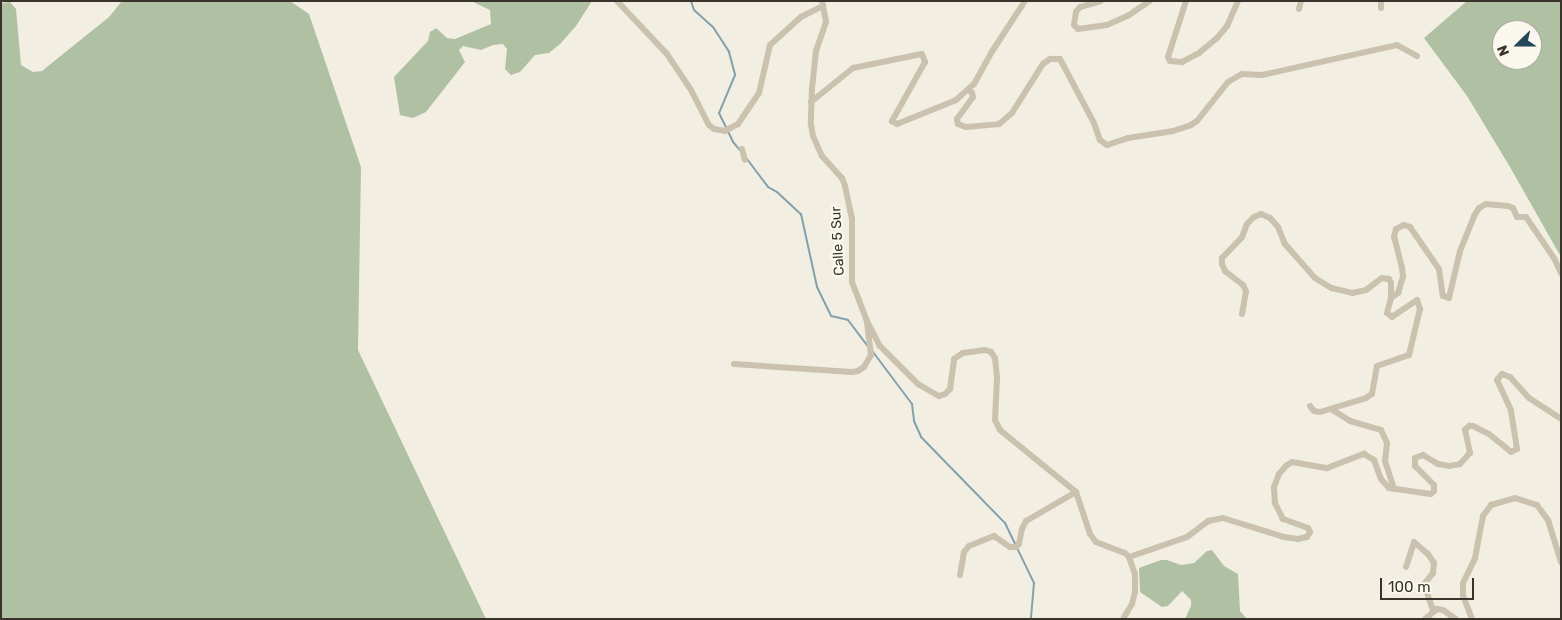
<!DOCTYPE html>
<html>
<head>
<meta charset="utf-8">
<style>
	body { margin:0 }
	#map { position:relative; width:1562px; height:620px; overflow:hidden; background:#f2efe2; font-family:Rubik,sans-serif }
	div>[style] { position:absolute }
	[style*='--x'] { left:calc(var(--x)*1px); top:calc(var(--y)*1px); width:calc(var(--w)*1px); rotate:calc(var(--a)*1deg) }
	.green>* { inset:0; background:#afc0a3 }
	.stream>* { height:2px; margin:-1px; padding:0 1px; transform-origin:1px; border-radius:1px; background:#83a1ad }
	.minor>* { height:6px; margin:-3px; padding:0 3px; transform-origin:3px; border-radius:3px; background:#cac2ae }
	span { translate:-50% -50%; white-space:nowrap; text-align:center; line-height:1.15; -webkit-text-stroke:4.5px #faf7ef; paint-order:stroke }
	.street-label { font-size:14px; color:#39332c }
	.frame { position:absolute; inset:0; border:2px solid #39332c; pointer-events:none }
	.north { position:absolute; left:1492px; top:20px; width:50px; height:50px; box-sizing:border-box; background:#faf7ef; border:1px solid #ada9a1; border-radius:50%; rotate:248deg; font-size:14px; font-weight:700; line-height:20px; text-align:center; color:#39332c }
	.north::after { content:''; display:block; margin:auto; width:18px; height:22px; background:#244758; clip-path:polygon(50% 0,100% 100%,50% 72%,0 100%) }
	.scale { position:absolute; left:1380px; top:578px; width:94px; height:22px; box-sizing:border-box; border:2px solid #39332c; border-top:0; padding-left:6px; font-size:15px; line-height:18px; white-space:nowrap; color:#39332c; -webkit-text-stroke:4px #faf7ef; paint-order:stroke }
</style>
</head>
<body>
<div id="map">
	<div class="green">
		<i style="clip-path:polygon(122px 1px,290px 1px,309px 14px,361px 167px,358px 350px,486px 619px,1px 619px,1px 3px,10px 2px,16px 9px,21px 65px,33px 72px,42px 71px,109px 17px)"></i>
		<i style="clip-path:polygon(471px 1px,592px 1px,576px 26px,560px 44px,549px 53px,535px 55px,520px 72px,511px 75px,505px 69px,507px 49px,503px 44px,493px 45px,481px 50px,463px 46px,459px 50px,465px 62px,426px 112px,413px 118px,400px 115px,394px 77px,428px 41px,430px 32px,436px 28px,447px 38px,455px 39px,491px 24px,490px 10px)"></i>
		<i style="clip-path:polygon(evenodd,1467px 1px,1561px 1px,1561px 257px,1510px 167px,1467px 96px,1424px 38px,1467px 1px,1502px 30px,1532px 30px,1532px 60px,1502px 60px,1502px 30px)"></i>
		<i style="clip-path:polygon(1212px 550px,1224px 566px,1238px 574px,1240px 611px,1247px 619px,1185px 619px,1191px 606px,1191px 600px,1182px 591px,1168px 606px,1162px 607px,1140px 592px,1139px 568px,1161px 560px,1167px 560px,1181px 565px,1194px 563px,1207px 551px)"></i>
	</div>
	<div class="stream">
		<i style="--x:691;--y:1;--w:9;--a:72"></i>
		<i style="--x:694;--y:10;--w:25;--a:42"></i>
		<i style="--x:713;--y:27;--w:30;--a:57"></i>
		<i style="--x:729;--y:52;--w:24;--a:75"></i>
		<i style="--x:735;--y:75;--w:41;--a:112.8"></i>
		<i style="--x:719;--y:113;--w:32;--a:64"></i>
		<i style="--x:733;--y:142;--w:11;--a:49"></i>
		<i style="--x:747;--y:159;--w:35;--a:53"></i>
		<i style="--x:768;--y:187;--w:10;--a:29"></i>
		<i style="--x:777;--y:192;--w:33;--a:43"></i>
		<i style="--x:801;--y:214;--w:75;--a:77.6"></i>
		<i style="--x:817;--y:287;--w:32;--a:64"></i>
		<i style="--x:831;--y:316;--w:17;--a:13"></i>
		<i style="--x:848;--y:320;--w:34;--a:53"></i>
		<i style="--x:873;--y:352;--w:65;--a:53.1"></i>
		<i style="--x:912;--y:404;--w:17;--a:83"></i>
		<i style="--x:914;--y:421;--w:17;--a:66"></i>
		<i style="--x:921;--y:437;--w:120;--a:45.7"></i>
		<i style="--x:1005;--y:523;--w:67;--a:64.2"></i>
		<i style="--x:1034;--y:583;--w:36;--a:95"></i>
	</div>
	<div class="minor">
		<i style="--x:617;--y:1;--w:73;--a:46.7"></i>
		<i style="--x:667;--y:54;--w:43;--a:56.3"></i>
		<i style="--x:691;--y:90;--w:39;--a:63"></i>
		<i style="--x:709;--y:125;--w:6;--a:39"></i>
		<i style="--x:714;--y:129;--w:11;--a:10"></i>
		<i style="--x:725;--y:131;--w:15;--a:-28"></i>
		<i style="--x:738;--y:124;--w:37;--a:-56"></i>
		<i style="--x:759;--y:93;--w:49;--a:-77.1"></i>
		<i style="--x:770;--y:45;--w:42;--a:-42.1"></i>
		<i style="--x:801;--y:17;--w:25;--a:-27"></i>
		<i style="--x:822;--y:1;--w:21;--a:79"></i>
		<i style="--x:826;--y:22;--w:31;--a:109"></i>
		<i style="--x:816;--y:51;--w:36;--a:96"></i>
		<i style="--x:812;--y:87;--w:37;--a:92"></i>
		<i style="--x:811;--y:124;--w:12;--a:81"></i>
		<i style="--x:813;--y:136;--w:22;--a:66"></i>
		<i style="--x:822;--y:156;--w:30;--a:48"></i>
		<i style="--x:842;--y:178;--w:9;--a:69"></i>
		<i style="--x:845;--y:186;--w:33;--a:78"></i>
		<i style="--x:852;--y:218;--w:64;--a:90"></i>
		<i style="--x:852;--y:282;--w:40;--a:69"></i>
		<i style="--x:866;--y:319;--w:30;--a:63"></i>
		<i style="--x:880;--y:346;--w:54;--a:45"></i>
		<i style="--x:918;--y:384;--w:24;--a:30"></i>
		<i style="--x:939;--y:396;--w:6;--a:-18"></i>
		<i style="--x:945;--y:394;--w:7;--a:-45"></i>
		<i style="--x:950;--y:389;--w:30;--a:-82"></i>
		<i style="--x:954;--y:359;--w:11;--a:-34"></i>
		<i style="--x:963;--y:353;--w:22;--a:-8"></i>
		<i style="--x:985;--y:350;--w:6;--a:18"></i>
		<i style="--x:991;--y:352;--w:7;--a:56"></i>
		<i style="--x:995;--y:358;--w:20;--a:84"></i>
		<i style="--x:997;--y:378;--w:42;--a:92.7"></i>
		<i style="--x:995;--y:420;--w:11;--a:63"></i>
		<i style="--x:1000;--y:430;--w:98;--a:39.2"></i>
		<i style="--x:1076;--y:492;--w:44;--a:71.6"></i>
		<i style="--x:1090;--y:534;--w:10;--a:53"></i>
		<i style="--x:1096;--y:542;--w:31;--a:21"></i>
		<i style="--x:1125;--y:553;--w:6;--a:45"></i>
		<i style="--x:1129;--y:557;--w:18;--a:71"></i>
		<i style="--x:1135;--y:574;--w:18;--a:90"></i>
		<i style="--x:1135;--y:592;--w:12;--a:104"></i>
		<i style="--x:1132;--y:604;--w:17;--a:121"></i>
		<i style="--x:1101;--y:1;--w:22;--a:164"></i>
		<i style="--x:1080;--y:7;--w:6;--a:129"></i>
		<i style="--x:1076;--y:12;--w:13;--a:99"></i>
		<i style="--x:1074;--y:25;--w:6;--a:45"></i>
		<i style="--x:1078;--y:29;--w:29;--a:-8"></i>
		<i style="--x:1107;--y:25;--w:24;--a:-24"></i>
		<i style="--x:1129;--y:15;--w:25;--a:-34"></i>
		<i style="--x:1186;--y:1;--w:59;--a:107.8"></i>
		<i style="--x:1168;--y:57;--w:4;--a:63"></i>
		<i style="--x:1170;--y:61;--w:12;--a:5"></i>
		<i style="--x:1182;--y:62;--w:19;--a:-28"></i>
		<i style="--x:1199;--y:53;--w:23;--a:-40"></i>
		<i style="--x:1217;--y:38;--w:16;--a:-50"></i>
		<i style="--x:1227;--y:26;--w:27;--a:-66"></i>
		<i style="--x:1381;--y:8;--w:7;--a:-90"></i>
		<i style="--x:1299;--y:9;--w:8;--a:-76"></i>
		<i style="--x:969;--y:90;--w:4;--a:45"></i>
		<i style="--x:972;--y:93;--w:4;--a:76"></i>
		<i style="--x:973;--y:97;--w:27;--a:126"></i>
		<i style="--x:957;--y:119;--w:5;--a:79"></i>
		<i style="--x:958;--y:124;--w:9;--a:21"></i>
		<i style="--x:966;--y:127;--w:33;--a:-5"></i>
		<i style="--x:999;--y:124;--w:17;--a:-40"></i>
		<i style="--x:1012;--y:113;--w:58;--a:-57.7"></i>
		<i style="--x:1043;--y:64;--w:9;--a:-36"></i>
		<i style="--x:1050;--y:59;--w:10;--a:0"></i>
		<i style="--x:1060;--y:59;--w:72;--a:62"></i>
		<i style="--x:1094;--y:123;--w:18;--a:71"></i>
		<i style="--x:1100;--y:140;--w:9;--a:36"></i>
		<i style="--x:1107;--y:145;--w:22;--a:-18"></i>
		<i style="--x:1128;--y:138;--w:46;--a:-8.8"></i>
		<i style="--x:1173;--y:131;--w:19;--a:-18"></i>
		<i style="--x:1191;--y:125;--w:7;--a:-34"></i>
		<i style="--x:1197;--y:121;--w:50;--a:-51.5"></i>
		<i style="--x:1228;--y:82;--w:16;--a:-30"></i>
		<i style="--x:1242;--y:74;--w:20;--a:3"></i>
		<i style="--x:1262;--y:75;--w:138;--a:-12.5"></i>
		<i style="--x:1397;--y:45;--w:23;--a:29"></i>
		<i style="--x:811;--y:102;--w:54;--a:-39"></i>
		<i style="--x:853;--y:68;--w:70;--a:-11.5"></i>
		<i style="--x:922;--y:54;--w:9;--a:69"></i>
		<i style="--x:925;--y:62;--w:68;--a:119.2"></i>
		<i style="--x:892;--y:121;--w:6;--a:31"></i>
		<i style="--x:897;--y:124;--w:64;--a:-22.1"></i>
		<i style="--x:956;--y:100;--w:24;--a:-42"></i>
		<i style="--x:974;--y:84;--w:35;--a:-61"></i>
		<i style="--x:991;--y:53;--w:62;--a:-56.8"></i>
		<i style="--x:742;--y:149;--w:11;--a:75"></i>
		<i style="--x:1242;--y:314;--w:23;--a:-80"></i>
		<i style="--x:1246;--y:291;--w:7;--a:-117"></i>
		<i style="--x:1243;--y:285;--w:23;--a:-142"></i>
		<i style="--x:1225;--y:271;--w:8;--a:-113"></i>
		<i style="--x:1222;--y:264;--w:6;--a:-90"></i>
		<i style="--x:1222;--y:258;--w:29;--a:-46"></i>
		<i style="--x:1242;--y:237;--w:14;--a:-69"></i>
		<i style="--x:1247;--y:224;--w:10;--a:-45"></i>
		<i style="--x:1254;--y:217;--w:8;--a:-23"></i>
		<i style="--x:1261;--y:214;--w:10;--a:24"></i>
		<i style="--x:1270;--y:218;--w:12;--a:48"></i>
		<i style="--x:1278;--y:227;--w:18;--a:68"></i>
		<i style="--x:1285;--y:244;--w:45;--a:48.6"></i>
		<i style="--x:1315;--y:278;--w:19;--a:32"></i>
		<i style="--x:1331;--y:288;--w:22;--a:13"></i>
		<i style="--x:1352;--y:293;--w:14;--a:-12"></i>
		<i style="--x:1366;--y:290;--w:20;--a:-37"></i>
		<i style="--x:1382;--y:278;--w:7;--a:8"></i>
		<i style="--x:1389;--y:279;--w:4;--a:63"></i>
		<i style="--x:1391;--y:283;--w:15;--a:90"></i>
		<i style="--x:1391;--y:298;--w:9;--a:-36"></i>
		<i style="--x:1398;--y:293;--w:17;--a:-73"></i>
		<i style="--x:1403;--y:277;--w:9;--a:-96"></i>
		<i style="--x:1402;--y:268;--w:32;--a:-104"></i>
		<i style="--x:1394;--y:237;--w:8;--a:-76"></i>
		<i style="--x:1396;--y:229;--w:9;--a:-27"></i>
		<i style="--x:1404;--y:225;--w:6;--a:18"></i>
		<i style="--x:1410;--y:227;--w:51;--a:55.4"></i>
		<i style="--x:1439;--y:269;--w:27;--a:82"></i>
		<i style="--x:1443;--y:296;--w:6;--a:18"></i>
		<i style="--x:1449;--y:298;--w:48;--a:-76.8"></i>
		<i style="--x:1460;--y:251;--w:38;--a:-68"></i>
		<i style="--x:1474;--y:216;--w:9;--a:-58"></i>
		<i style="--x:1479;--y:208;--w:8;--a:-30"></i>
		<i style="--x:1486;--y:204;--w:22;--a:5"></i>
		<i style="--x:1508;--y:206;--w:5;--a:22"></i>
		<i style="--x:1513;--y:208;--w:10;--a:66"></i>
		<i style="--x:1517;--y:217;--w:9;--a:0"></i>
		<i style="--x:1526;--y:217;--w:50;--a:55.7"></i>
		<i style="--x:1554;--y:258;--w:17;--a:65"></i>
		<i style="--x:734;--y:364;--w:118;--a:3.9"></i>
		<i style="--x:852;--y:372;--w:6;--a:-9"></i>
		<i style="--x:858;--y:371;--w:7;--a:-34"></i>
		<i style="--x:864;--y:367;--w:14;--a:-60"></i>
		<i style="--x:871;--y:355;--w:33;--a:-97"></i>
		<i style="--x:1310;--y:406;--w:6;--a:51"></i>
		<i style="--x:1314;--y:411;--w:6;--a:9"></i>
		<i style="--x:1320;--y:412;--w:48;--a:-16.9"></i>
		<i style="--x:1366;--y:398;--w:7;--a:-34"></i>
		<i style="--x:1372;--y:394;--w:28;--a:-80"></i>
		<i style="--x:1377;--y:366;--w:34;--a:-19"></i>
		<i style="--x:1409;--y:355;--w:47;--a:-76.6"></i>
		<i style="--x:1420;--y:309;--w:9;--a:-108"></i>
		<i style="--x:1417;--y:300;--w:30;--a:146"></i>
		<i style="--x:1392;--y:317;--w:6;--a:-141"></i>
		<i style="--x:1387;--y:313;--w:16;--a:-75"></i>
		<i style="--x:1331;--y:409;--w:22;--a:32"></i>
		<i style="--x:1350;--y:421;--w:32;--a:16"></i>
		<i style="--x:1381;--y:430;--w:14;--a:65"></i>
		<i style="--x:1387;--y:443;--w:18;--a:96"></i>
		<i style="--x:1385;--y:461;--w:29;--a:72"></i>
		<i style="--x:1129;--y:557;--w:61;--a:-19"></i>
		<i style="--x:1187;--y:537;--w:26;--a:-37"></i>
		<i style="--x:1208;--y:521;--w:15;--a:-11"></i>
		<i style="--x:1223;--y:518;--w:64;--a:17.3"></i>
		<i style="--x:1284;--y:537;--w:14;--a:8"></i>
		<i style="--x:1298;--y:539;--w:9;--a:-13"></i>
		<i style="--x:1307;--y:537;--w:6;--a:-59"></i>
		<i style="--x:1310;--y:532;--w:4;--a:-117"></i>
		<i style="--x:1308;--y:528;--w:27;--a:-160"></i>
		<i style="--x:1283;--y:519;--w:18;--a:-117"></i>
		<i style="--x:1275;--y:503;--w:16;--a:-94"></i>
		<i style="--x:1274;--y:487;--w:14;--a:-69"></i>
		<i style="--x:1279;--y:474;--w:11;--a:-49"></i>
		<i style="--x:1286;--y:466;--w:7;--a:-34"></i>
		<i style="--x:1292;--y:462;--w:36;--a:10"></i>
		<i style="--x:1327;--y:468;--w:40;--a:-21"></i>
		<i style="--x:1364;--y:454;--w:12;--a:31"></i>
		<i style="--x:1374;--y:460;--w:20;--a:70"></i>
		<i style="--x:1381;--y:479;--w:12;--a:48"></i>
		<i style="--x:1389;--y:488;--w:42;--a:8.1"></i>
		<i style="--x:1431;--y:494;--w:4;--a:-45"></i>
		<i style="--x:1434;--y:491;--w:6;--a:-90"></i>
		<i style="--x:1434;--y:485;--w:27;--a:-135"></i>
		<i style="--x:1415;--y:466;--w:8;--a:-90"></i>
		<i style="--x:1415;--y:458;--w:9;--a:-21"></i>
		<i style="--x:1423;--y:455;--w:17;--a:31"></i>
		<i style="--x:1438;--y:464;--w:11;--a:10"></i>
		<i style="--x:1449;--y:466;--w:11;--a:-10"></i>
		<i style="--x:1460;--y:464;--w:15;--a:-48"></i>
		<i style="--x:1470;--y:453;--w:24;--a:-102"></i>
		<i style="--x:1465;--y:430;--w:6;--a:-45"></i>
		<i style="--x:1469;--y:426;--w:4;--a:0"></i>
		<i style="--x:1473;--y:426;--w:18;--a:27"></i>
		<i style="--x:1489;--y:434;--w:28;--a:39"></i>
		<i style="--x:1511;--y:452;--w:7;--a:-27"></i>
		<i style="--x:1517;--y:449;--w:39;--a:-99"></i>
		<i style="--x:1511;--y:410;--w:33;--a:-115"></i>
		<i style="--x:1497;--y:380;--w:8;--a:-50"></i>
		<i style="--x:1502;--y:374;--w:9;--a:21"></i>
		<i style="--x:1510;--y:377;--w:28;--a:48"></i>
		<i style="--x:1529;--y:398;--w:38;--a:33"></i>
		<i style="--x:1406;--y:567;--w:26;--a:-72"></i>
		<i style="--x:1414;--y:542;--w:18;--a:41"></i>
		<i style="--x:1428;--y:554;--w:11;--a:56"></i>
		<i style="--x:1434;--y:563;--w:10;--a:96"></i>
		<i style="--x:1433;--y:573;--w:14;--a:129"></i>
		<i style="--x:1424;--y:584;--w:28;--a:71"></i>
		<i style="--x:960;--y:575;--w:23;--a:-80"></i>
		<i style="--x:964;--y:552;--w:8;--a:-50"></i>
		<i style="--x:969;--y:546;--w:27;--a:-22"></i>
		<i style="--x:994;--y:536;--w:19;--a:35"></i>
		<i style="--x:1010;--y:547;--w:6;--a:0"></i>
		<i style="--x:1016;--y:547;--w:4;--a:-45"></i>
		<i style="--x:1019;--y:544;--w:15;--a:-79"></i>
		<i style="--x:1022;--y:529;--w:9;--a:-63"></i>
		<i style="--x:1026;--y:521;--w:58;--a:-30.1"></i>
		<i style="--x:1425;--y:619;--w:16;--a:-40"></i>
		<i style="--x:1437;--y:609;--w:6;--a:9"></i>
		<i style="--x:1443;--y:610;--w:16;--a:35"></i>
		<i style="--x:1472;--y:619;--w:26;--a:-111"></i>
		<i style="--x:1463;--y:595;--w:12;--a:-90"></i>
		<i style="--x:1463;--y:583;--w:28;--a:-64"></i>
		<i style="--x:1475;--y:558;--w:43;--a:-79.2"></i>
		<i style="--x:1483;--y:516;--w:14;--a:-54"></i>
		<i style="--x:1491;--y:505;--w:25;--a:-16"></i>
		<i style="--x:1515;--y:498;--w:23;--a:18"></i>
		<i style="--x:1537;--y:505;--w:19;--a:54"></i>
		<i style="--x:1548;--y:520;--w:44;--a:72.8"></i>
	</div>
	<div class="street-label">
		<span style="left:838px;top:241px;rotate:-93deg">Calle 5 Sur</span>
	</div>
	<div class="frame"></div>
	<div class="north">N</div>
	<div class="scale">100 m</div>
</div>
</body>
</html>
